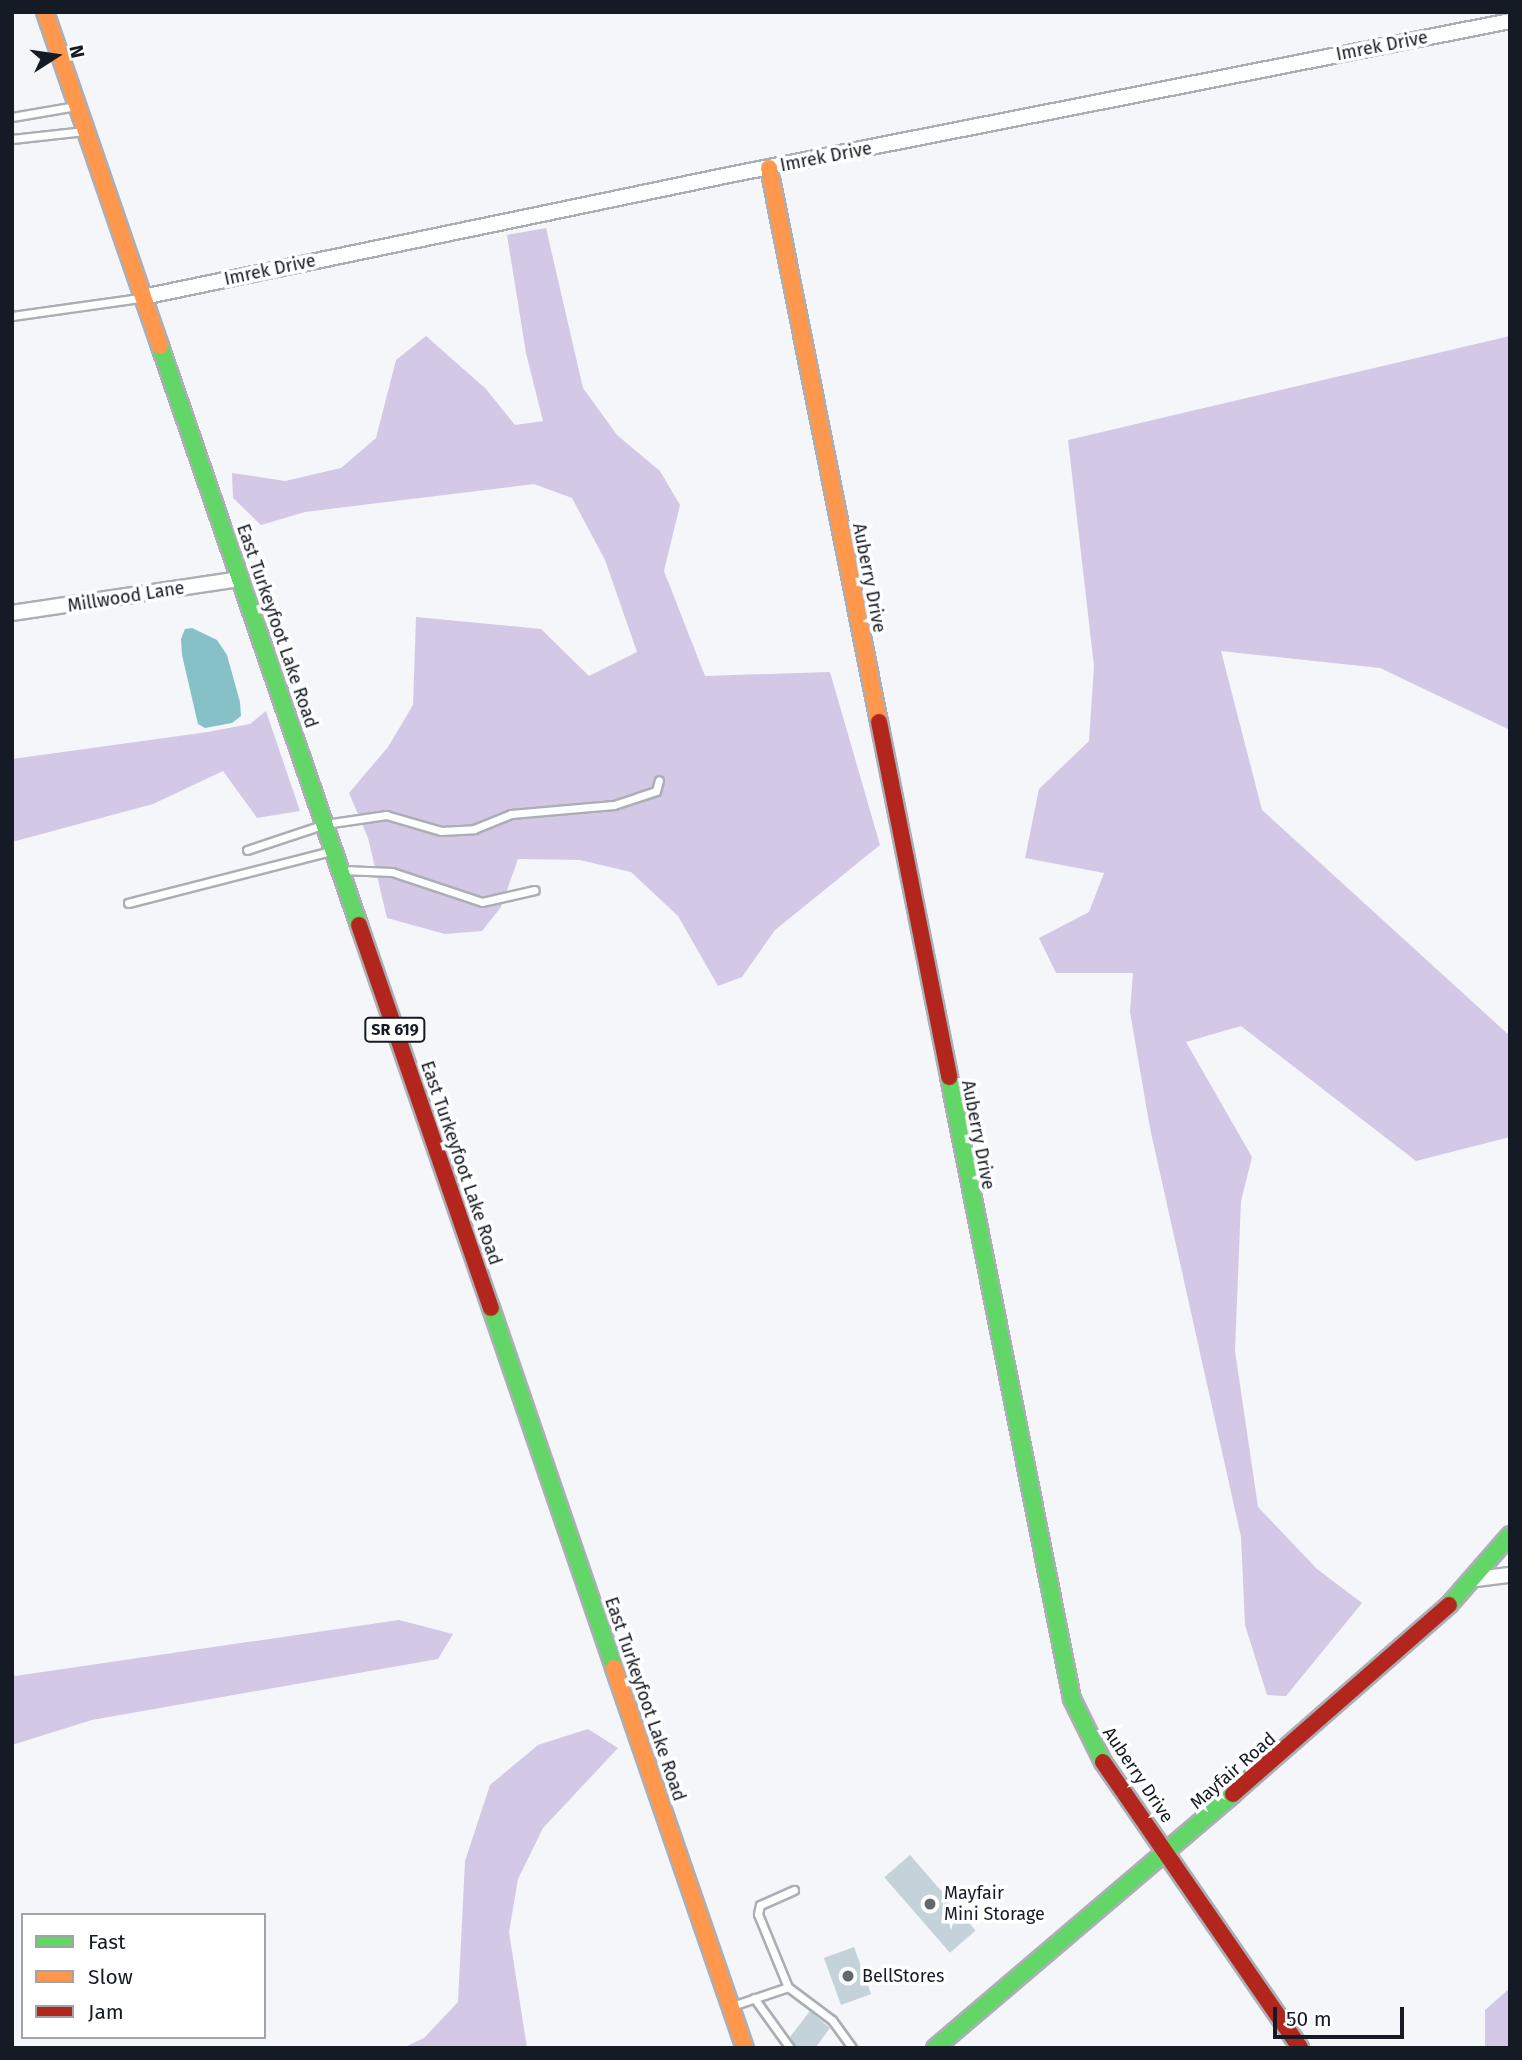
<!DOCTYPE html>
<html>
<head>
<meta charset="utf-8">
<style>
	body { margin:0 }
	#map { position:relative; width:1522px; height:2060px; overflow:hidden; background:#f4f6f9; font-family:"Fira Sans",sans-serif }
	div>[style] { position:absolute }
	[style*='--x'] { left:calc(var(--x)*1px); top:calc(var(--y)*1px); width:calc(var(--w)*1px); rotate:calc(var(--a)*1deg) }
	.forest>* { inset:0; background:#d4c8e7 }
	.water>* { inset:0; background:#87c1c8 }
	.building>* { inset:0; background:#c4d2d9; transform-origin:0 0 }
	.roads { filter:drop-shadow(2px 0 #abafb5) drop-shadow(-2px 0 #abafb5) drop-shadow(0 2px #abafb5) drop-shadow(0 -2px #abafb5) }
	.lane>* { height:7px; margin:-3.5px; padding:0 3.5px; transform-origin:3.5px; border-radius:3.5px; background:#fdfefe }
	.street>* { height:14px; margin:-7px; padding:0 7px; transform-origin:7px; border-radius:7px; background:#fdfefe }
	.fast>* { height:16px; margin:-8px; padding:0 8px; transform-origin:8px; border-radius:8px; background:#63d668 }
	.slow>* { height:16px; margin:-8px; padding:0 8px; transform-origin:8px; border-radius:8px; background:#ff974d }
	.jam>* { height:16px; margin:-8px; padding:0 8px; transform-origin:8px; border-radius:8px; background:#b3261e }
	.dots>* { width:19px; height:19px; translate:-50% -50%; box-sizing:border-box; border:4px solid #fff; border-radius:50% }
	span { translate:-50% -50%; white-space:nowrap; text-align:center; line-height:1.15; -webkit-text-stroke:7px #fff; paint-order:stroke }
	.shield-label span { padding:2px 5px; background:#fff; border:2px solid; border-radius:5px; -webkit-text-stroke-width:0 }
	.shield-label { font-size:16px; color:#141b24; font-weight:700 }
	.street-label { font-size:18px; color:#141b24 }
	.poi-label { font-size:18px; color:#141b24 }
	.left { translate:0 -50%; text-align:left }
	.frame { position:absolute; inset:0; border:14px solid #141b24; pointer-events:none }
	.legend { position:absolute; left:21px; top:1913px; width:245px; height:126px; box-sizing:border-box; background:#fff; border:2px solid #a1a4a7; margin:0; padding:9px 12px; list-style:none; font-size:21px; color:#141b24 }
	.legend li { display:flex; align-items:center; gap:14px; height:35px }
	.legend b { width:35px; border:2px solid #a1a4a7 }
	.north { position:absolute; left:21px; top:21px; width:70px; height:70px; -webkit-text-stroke:5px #fff; paint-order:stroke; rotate:78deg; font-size:19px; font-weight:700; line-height:28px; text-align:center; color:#141b24 }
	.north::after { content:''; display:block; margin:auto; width:24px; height:32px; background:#141b24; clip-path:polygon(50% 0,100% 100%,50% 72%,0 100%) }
	.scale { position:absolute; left:1273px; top:2007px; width:131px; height:32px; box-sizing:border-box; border:4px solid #141b24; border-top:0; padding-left:9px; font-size:21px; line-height:24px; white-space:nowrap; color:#141b24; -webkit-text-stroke:5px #fff; paint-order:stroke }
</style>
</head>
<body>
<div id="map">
	<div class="forest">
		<i style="clip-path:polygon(546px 228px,583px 388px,617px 435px,660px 471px,680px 505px,664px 571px,705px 676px,830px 672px,880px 845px,775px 930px,742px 977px,718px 986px,678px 916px,631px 872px,580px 860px,518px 859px,501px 907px,482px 931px,445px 934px,387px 918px,368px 838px,349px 793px,388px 747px,413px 705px,416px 617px,541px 629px,589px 676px,637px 652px,605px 560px,572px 498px,534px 484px,305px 512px,261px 525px,233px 498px,232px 473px,285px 481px,341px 468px,376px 438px,396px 360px,426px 336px,486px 389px,515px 425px,543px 421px,526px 353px,507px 235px)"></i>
		<i style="clip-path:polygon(1510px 336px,1510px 730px,1380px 668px,1221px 651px,1262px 810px,1510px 1036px,1510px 1137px,1416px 1161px,1241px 1026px,1186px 1042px,1252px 1157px,1241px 1201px,1235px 1351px,1258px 1507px,1317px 1569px,1362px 1603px,1286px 1696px,1267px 1695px,1245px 1625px,1241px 1537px,1150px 1128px,1130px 1012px,1133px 973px,1056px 973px,1039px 938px,1089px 912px,1104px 873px,1025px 858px,1039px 789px,1089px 741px,1094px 666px,1068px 440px)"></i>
		<i style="clip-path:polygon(266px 711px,300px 811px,257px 818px,223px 771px,153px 804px,12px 842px,12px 759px,208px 732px,250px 724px)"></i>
		<i style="clip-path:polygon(399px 1620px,453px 1634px,438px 1659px,92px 1720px,12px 1745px,12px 1672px,15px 1676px)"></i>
		<i style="clip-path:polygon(588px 1729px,618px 1748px,543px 1828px,518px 1879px,509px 1932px,527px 2048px,403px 2048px,424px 2038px,458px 2002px,465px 1861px,490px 1785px,538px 1745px)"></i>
		<i style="clip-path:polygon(1510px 1988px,1510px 2048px,1485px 2048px,1485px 2010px)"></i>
	</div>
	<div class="water">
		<i style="clip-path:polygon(192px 628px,217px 640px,227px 655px,240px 702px,241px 716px,232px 723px,205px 728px,198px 724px,182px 655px,181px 639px,185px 629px)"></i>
	</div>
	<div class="building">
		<i style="left:910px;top:1855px;width:100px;height:34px;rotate:49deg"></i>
		<i style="left:854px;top:1947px;width:50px;height:32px;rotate:70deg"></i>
		<i style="clip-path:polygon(810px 2011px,830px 2028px,815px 2048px,796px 2048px,790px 2037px)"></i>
	</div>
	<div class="roads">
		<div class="lane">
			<i style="--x:12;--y:117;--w:65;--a:-9.8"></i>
			<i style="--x:12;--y:139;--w:73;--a:-6.3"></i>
			<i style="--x:12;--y:316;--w:129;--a:-8"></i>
			<i style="--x:247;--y:850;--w:82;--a:-18.4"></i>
			<i style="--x:325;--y:824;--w:62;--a:-8.4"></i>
			<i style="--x:386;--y:815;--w:57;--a:16.2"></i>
			<i style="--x:441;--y:831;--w:33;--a:-3"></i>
			<i style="--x:474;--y:829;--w:40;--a:-22"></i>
			<i style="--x:511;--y:814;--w:103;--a:-5"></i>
			<i style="--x:614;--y:805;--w:44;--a:-18.4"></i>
			<i style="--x:656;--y:791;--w:11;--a:-75"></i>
			<i style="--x:342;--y:870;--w:50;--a:2.3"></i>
			<i style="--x:392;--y:872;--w:95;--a:18.4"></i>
			<i style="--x:482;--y:902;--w:54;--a:-12.8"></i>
			<i style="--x:128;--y:903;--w:209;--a:-14.4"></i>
			<i style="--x:794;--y:1890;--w:37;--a:156"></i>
			<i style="--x:760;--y:1905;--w:9;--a:103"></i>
			<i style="--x:758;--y:1914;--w:79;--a:67.7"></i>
			<i style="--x:788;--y:1987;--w:55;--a:36.9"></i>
			<i style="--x:832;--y:2020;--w:34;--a:54"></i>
			<i style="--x:754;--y:1998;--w:62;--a:54.2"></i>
			<i style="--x:732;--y:2006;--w:59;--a:-18.7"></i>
		</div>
		<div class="street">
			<i style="--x:143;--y:297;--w:599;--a:-11.76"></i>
			<i style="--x:729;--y:175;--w:796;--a:-11.15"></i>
			<i style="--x:12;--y:613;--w:231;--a:-8.5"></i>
			<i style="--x:1476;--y:1579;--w:34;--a:-7"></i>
		</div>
		<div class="fast">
			<i style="--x:160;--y:346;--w:612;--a:71.03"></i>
			<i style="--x:949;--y:1077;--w:634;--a:78.81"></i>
			<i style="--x:1072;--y:1699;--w:70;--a:63.8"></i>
			<i style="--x:491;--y:1308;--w:380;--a:71.1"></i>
			<i style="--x:1449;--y:1605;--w:93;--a:-48.9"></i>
			<i style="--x:935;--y:2048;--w:392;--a:-40.4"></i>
		</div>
		<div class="slow">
			<i style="--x:45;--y:12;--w:353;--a:71"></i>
			<i style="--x:769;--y:168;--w:565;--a:78.77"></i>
			<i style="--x:614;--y:1668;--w:402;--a:71"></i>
		</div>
		<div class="jam">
			<i style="--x:879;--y:722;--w:362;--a:78.8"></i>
			<i style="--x:359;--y:925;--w:405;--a:71"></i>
			<i style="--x:1103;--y:1762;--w:347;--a:55.4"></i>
			<i style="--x:1233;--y:1794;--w:287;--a:-41.2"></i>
		</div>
	</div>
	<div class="dots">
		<i style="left:930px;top:1904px;background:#62686f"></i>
		<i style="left:848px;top:1976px;background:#62686f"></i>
	</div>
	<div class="shield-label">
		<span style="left:395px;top:1030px">SR 619</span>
	</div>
	<div class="street-label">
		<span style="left:1382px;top:46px;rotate:-11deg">Imrek Drive</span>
		<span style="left:826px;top:157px;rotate:-11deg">Imrek Drive</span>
		<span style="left:270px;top:270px;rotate:-12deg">Imrek Drive</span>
		<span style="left:869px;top:578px;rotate:79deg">Auberry Drive</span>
		<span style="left:126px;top:597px;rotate:-9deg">Millwood Lane</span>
		<span style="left:277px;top:626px;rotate:71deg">East Turkeyfoot Lake Road</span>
		<span style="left:978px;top:1135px;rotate:79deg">Auberry Drive</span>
		<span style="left:461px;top:1163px;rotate:71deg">East Turkeyfoot Lake Road</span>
		<span style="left:645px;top:1699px;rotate:71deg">East Turkeyfoot Lake Road</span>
		<span style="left:1233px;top:1771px;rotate:-41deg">Mayfair Road</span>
		<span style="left:1138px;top:1775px;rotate:56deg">Auberry Drive</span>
	</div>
	<div class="poi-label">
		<span class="left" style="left:944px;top:1904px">Mayfair<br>Mini Storage</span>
		<span class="left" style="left:862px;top:1976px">BellStores</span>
	</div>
	<div class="frame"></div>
	<ul class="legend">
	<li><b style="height:9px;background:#63d668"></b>Fast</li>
	<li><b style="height:9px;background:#ff974d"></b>Slow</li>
	<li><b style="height:9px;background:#b3261e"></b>Jam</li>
	</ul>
	<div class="north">N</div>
	<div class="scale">50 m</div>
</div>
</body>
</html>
